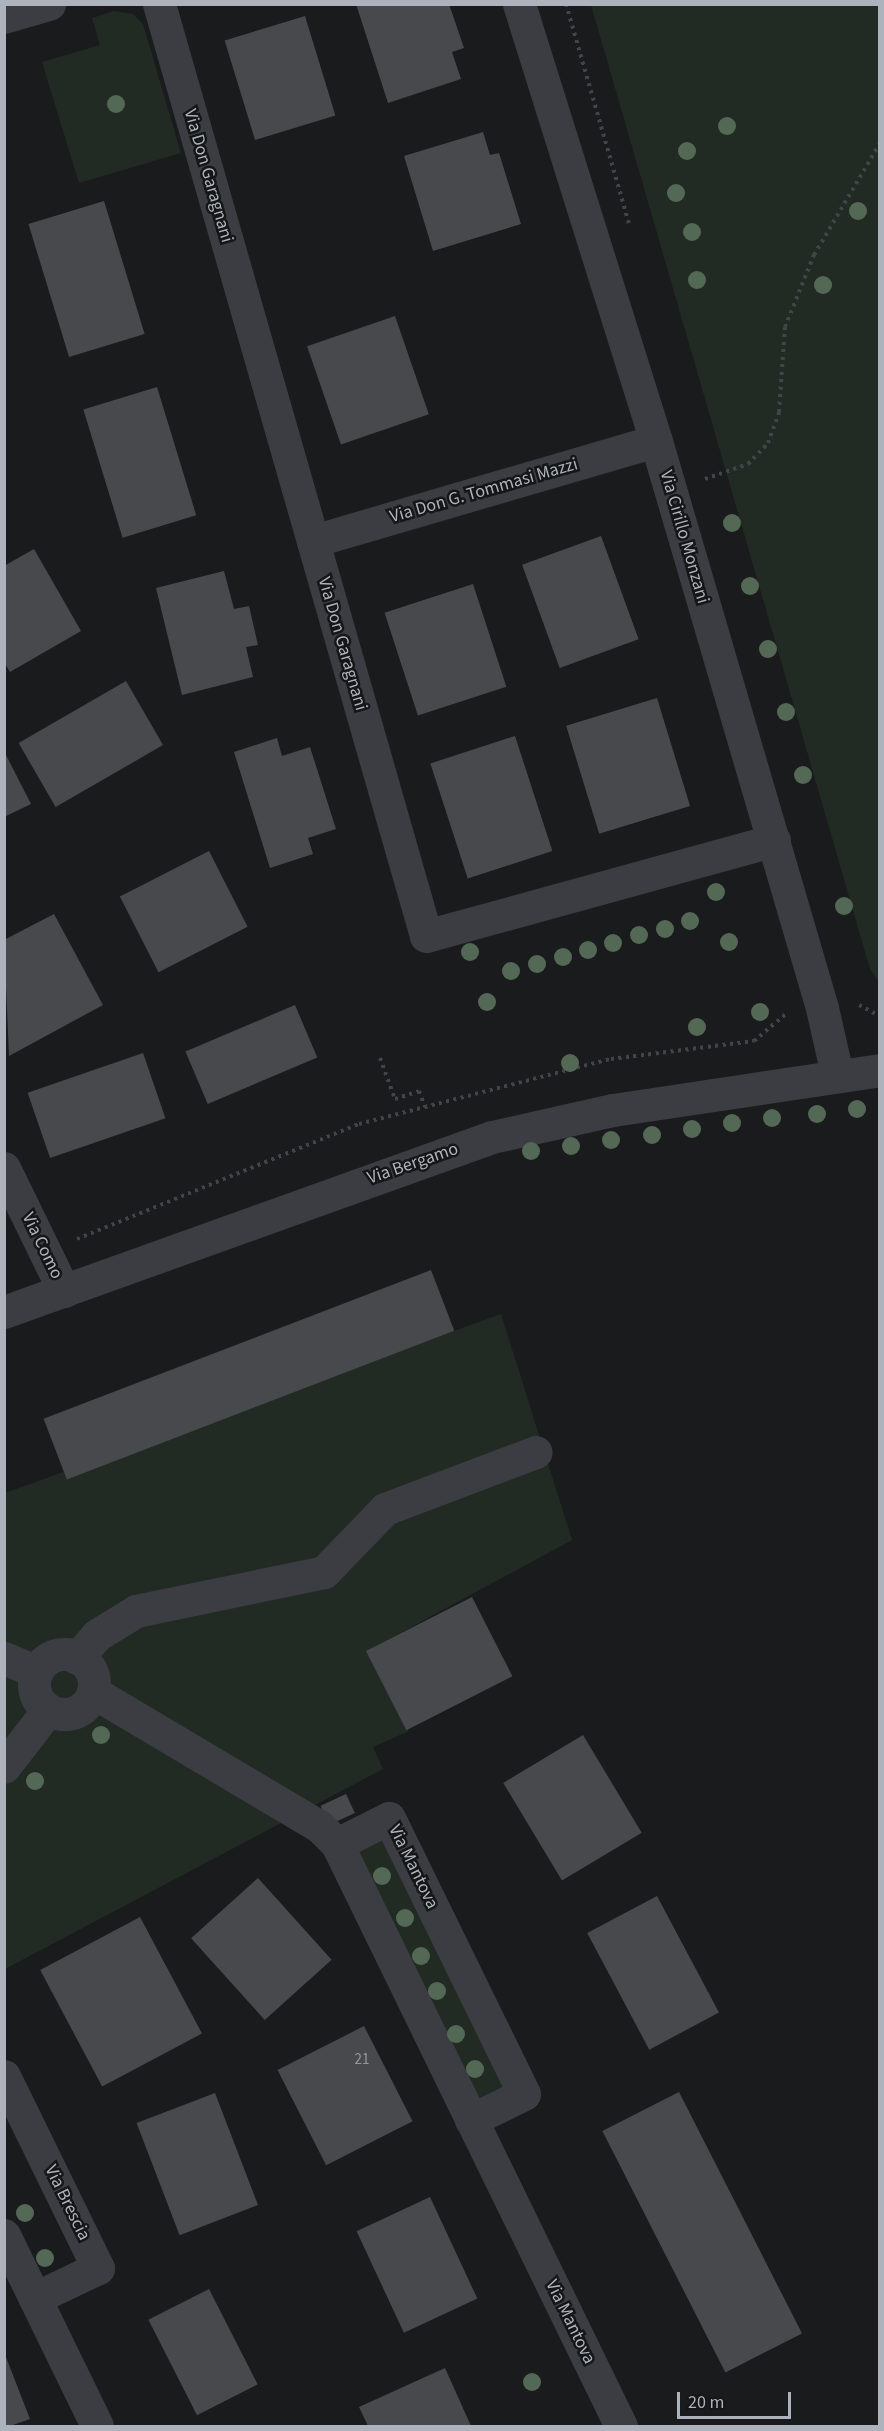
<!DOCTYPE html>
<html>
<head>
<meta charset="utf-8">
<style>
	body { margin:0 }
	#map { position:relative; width:884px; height:2431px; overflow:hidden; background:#1a1b1d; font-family:"Source Sans 3",sans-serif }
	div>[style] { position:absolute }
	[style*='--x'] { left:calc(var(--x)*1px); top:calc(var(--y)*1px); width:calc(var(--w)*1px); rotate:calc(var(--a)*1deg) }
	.green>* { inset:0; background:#222b23; transform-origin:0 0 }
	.building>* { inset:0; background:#47494d; transform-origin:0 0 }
	.path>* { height:4px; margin-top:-2px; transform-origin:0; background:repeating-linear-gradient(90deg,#414449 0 3px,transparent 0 7.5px) }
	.minor>* { height:33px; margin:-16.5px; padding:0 16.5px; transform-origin:16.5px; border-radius:16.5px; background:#3b3d42 }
	.minor>.ring { margin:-16.5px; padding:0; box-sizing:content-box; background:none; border:33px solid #3b3d42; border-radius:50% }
	.trees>* { width:18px; height:18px; margin:-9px; border-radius:50%; background:#546856 }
	span { translate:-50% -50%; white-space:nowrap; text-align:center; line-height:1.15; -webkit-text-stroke:5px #151618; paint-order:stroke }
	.number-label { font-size:15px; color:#9498a0 }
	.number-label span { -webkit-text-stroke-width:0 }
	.street-label { font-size:18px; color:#adb3bc }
	.frame { position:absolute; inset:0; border:6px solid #adb3bc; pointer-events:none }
	.scale { position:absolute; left:677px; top:2392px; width:114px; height:27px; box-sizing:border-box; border:3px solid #adb3bc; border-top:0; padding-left:8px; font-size:18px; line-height:21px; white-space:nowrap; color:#adb3bc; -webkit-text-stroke:4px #151618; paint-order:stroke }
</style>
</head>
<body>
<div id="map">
	<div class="green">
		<i style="clip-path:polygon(591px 5px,879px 5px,879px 982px,870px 969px)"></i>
		<i style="clip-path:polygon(114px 11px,133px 14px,143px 24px,181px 153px,79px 183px,42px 62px,100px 45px,92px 18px)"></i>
		<i style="clip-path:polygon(501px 1314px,572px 1540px,367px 1651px,409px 1731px,373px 1747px,383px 1769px,5px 1969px,5px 1493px)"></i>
		<i style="left:389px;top:1818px;width:307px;height:58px;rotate:64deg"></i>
	</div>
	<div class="building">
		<i style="clip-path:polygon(356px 4px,449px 4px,464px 48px,452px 52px,461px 79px,388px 103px)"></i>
		<i style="left:305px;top:16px;width:104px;height:84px;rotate:73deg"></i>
		<i style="clip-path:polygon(483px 132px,490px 155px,499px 153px,521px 224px,433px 251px,404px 156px)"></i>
		<i style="left:104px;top:201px;width:139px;height:79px;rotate:73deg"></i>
		<i style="left:395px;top:316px;width:104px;height:93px;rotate:71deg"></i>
		<i style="left:157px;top:387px;width:134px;height:77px;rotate:73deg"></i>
		<i style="left:601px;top:536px;width:110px;height:84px;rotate:70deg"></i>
		<i style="clip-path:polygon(34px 549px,81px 631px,10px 672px,4px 662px,4px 566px)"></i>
		<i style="clip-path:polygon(224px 571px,234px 609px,249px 606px,258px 645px,246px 647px,253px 677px,182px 695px,156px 588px)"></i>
		<i style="left:473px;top:584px;width:108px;height:93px;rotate:72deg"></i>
		<i style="left:126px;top:681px;width:74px;height:124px;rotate:60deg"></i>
		<i style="left:657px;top:698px;width:113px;height:95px;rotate:73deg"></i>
		<i style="left:515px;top:736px;width:121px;height:89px;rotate:72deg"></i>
		<i style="clip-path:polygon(277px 738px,282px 756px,310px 747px,336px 829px,308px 838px,313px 854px,270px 868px,234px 752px)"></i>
		<i style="clip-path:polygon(4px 751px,31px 804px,4px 817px)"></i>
		<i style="left:209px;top:851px;width:85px;height:100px;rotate:63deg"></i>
		<i style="clip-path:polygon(54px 914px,103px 1005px,9px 1056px,4px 940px)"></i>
		<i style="left:295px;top:1005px;width:57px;height:119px;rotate:67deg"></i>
		<i style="left:143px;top:1053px;width:69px;height:122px;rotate:71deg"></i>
		<i style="left:431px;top:1270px;width:65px;height:415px;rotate:69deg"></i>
		<i style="left:472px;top:1597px;width:89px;height:119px;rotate:63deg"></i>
		<i style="left:583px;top:1735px;width:114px;height:93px;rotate:59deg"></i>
		<i style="left:346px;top:1794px;width:21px;height:28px;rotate:65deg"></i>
		<i style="left:258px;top:1878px;width:110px;height:90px;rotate:48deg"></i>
		<i style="left:657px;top:1896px;width:132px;height:79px;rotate:62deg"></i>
		<i style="left:140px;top:1917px;width:132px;height:113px;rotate:62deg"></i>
		<i style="left:364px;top:2026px;width:107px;height:97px;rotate:63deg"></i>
		<i style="left:679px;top:2092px;width:271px;height:86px;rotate:63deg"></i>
		<i style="left:215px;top:2093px;width:120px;height:84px;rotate:69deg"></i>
		<i style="left:430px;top:2197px;width:112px;height:81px;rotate:65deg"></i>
		<i style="left:209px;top:2289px;width:107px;height:68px;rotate:63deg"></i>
		<i style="clip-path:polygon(4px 2352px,30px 2419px,10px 2426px,4px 2426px)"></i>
		<i style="clip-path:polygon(445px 2368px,471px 2426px,368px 2426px,359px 2407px)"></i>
	</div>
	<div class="path">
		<i style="--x:566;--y:4;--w:228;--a:74"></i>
		<i style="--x:705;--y:479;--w:46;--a:-19.2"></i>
		<i style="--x:748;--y:464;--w:29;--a:-46"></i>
		<i style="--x:768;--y:443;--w:33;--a:-70"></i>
		<i style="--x:779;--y:412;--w:85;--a:-86"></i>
		<i style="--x:785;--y:327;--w:78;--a:-68.1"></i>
		<i style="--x:814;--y:255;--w:130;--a:-59.5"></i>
		<i style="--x:859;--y:1005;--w:24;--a:28"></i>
		<i style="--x:380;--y:1058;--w:44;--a:69.9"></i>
		<i style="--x:395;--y:1099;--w:25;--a:-18"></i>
		<i style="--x:419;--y:1091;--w:17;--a:69"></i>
		<i style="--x:77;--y:1239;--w:305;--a:-22.2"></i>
		<i style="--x:359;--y:1124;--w:260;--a:-14.5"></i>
		<i style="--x:611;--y:1059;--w:144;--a:-7.2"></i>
		<i style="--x:754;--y:1041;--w:43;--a:-40.3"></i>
	</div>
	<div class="minor">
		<i style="--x:159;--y:4;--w:969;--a:74.01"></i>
		<i style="--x:426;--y:936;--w:361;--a:-15.4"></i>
		<i style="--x:519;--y:4;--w:458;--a:72.6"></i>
		<i style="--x:656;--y:441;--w:591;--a:73.68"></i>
		<i style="--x:822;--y:1008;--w:68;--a:77.2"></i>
		<i style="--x:4;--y:17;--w:47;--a:-16.1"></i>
		<i style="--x:313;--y:541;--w:357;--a:-16.3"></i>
		<i style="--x:4;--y:1168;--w:137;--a:64"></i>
		<i style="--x:4;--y:1312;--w:518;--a:-19.73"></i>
		<i style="--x:492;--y:1137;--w:124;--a:-12.6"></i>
		<i style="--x:613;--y:1110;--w:270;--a:-8.5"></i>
		<i class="ring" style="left:34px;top:1654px;width:27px;height:27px"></i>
		<i style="--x:4;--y:1658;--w:34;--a:23"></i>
		<i style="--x:77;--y:1658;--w:30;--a:-49"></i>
		<i style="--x:97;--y:1635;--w:46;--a:-31.6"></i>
		<i style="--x:136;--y:1611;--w:192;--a:-11.7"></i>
		<i style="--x:324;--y:1572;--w:88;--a:-45.9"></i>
		<i style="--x:385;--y:1509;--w:161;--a:-20.7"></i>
		<i style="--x:93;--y:1692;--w:263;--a:30.7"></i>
		<i style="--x:319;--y:1826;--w:25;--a:45"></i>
		<i style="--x:337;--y:1844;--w:648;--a:63.99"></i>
		<i style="--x:4;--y:1767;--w:72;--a:-52.3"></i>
		<i style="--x:337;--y:1844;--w:58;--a:-26.6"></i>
		<i style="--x:389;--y:1818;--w:307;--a:63.9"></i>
		<i style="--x:524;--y:2094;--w:59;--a:153.9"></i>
		<i style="--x:4;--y:2076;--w:214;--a:63.9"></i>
		<i style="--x:98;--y:2268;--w:70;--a:154.5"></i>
		<i style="--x:4;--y:2235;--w:212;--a:64"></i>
	</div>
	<div class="trees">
		<i style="left:116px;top:104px"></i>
		<i style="left:727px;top:126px"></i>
		<i style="left:687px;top:151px"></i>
		<i style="left:676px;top:193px"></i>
		<i style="left:858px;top:211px"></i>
		<i style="left:692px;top:232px"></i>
		<i style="left:697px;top:280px"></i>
		<i style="left:823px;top:285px"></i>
		<i style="left:732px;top:523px"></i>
		<i style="left:750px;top:586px"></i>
		<i style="left:768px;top:649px"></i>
		<i style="left:786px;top:712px"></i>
		<i style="left:803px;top:775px"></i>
		<i style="left:716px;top:892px"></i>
		<i style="left:844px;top:906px"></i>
		<i style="left:690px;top:921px"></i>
		<i style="left:665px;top:929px"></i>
		<i style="left:639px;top:935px"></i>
		<i style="left:729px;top:942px"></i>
		<i style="left:613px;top:943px"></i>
		<i style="left:588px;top:950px"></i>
		<i style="left:470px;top:952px"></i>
		<i style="left:563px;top:957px"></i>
		<i style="left:537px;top:964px"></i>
		<i style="left:511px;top:971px"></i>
		<i style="left:487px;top:1002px"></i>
		<i style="left:760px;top:1012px"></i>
		<i style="left:697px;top:1027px"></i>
		<i style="left:570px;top:1063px"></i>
		<i style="left:857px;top:1109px"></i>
		<i style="left:817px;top:1114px"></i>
		<i style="left:772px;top:1118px"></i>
		<i style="left:732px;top:1123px"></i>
		<i style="left:692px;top:1129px"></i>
		<i style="left:652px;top:1135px"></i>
		<i style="left:611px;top:1140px"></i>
		<i style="left:571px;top:1146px"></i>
		<i style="left:531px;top:1151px"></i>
		<i style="left:101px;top:1735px"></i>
		<i style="left:35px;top:1781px"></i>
		<i style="left:382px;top:1876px"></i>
		<i style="left:405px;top:1918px"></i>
		<i style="left:421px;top:1956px"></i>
		<i style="left:437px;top:1991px"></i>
		<i style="left:456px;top:2034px"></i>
		<i style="left:475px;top:2069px"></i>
		<i style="left:25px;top:2213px"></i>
		<i style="left:45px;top:2258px"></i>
		<i style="left:532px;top:2382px"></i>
	</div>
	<div class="number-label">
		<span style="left:362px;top:2060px">21</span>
	</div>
	<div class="street-label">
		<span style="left:208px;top:176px;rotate:74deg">Via Don Garagnani</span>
		<span style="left:484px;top:491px;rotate:-16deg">Via Don G. Tommasi Mazzi</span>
		<span style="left:684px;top:537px;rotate:74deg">Via Cirillo Monzani</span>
		<span style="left:342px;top:644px;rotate:74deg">Via Don Garagnani</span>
		<span style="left:413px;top:1164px;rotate:-19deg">Via Bergamo</span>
		<span style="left:42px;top:1246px;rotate:64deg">Via Como</span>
		<span style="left:413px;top:1867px;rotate:64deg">Via Mantova</span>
		<span style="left:67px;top:2203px;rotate:64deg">Via Brescia</span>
		<span style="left:570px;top:2322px;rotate:64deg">Via Mantova</span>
	</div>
	<div class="frame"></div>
	<div class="scale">20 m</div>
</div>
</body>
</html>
